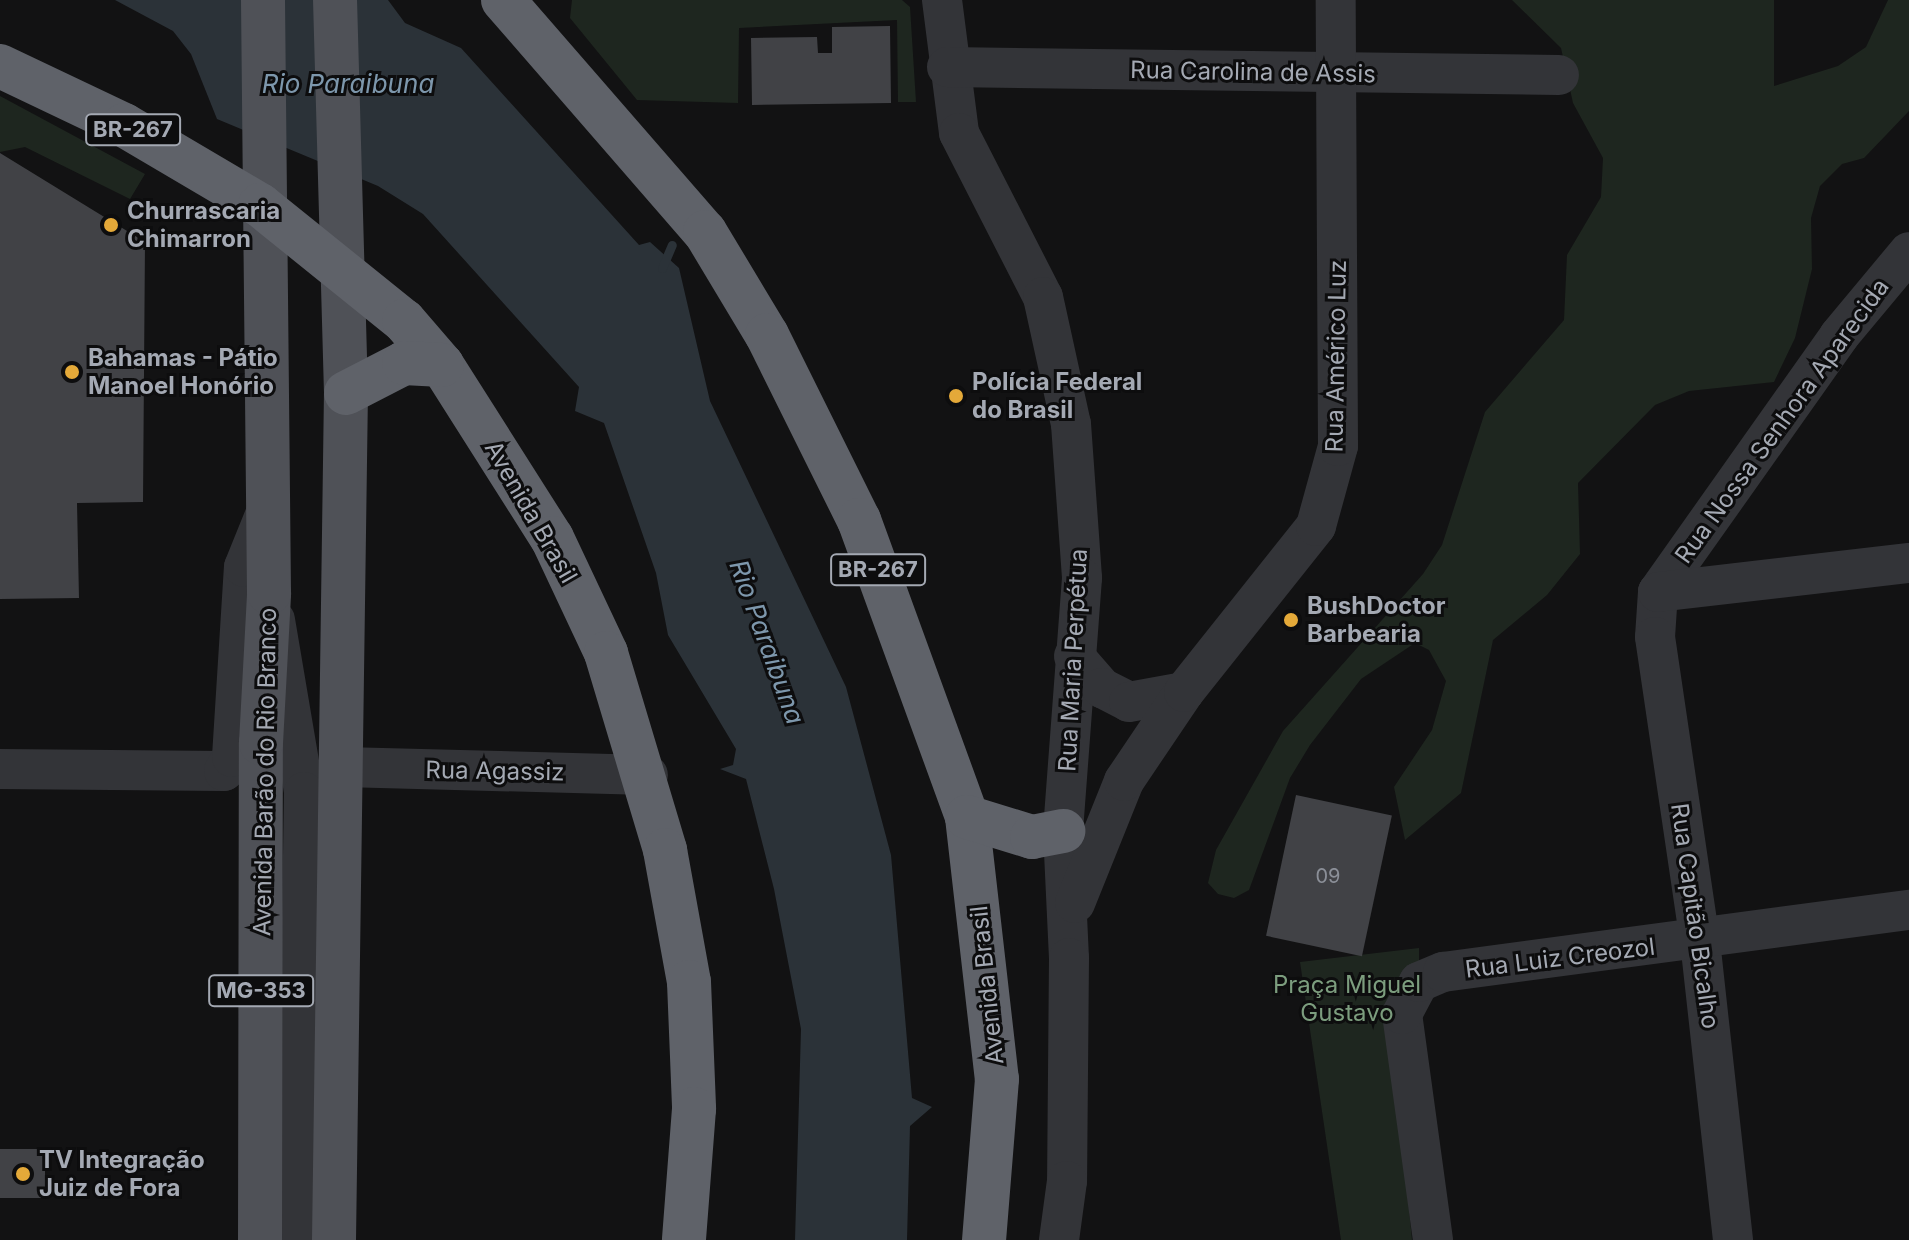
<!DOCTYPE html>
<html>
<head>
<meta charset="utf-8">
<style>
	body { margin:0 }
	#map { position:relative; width:1909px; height:1240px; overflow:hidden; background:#121213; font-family:Inter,sans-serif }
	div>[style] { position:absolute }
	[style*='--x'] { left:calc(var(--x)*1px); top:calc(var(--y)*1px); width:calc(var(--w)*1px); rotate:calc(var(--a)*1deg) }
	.green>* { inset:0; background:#1e261f }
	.water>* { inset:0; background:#2b3238 }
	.stream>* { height:9px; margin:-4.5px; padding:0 4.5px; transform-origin:4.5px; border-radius:4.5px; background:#2b3238 }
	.building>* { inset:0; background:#414246; transform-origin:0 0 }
	.minor>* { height:40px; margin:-20px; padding:0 20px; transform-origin:20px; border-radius:20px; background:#333438 }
	.major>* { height:44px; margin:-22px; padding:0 22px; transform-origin:22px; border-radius:22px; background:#4f5157 }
	.highway>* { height:44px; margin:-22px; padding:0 22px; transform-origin:22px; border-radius:22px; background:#5f6269 }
	.dots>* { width:22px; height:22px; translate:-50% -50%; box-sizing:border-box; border:4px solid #0d0d0e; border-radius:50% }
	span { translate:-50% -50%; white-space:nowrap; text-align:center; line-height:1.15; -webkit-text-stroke:6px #0d0d0e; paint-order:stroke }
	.number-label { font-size:20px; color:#8b8f98 }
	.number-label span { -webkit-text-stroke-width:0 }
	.shield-label span { padding:2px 6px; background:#0d0d0e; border:2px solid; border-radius:6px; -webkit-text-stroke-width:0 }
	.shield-label { font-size:22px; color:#a4a9b3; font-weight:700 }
	.street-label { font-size:24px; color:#a4a9b3 }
	.poi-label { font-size:24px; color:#a4a9b3; font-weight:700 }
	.left { translate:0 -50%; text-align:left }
	.park-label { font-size:24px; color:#7c9d7e }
	.water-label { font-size:26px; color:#7d97ac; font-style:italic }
</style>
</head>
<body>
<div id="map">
	<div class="green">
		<i style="clip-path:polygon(572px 0,902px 0,910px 7px,916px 102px,898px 102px,897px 20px,739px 28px,738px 103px,637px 100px,570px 18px)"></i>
		<i style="clip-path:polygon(1512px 0,1774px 0,1774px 86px,1838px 66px,1866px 47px,1888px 0,1909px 0,1909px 111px,1864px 158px,1842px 164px,1820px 186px,1811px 218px,1812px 269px,1795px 338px,1774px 382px,1689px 391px,1655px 405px,1578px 483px,1580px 554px,1547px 595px,1493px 640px,1461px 793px,1405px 840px,1394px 787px,1432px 730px,1446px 681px,1429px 650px,1415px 643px,1361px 679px,1310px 745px,1290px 778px,1249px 890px,1234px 898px,1218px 894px,1208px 883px,1216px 850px,1283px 731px,1423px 574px,1442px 545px,1485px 412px,1564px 320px,1567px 255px,1601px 197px,1603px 158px,1573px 103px,1561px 48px)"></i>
		<i style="clip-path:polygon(0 96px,145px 174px,130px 199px,25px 147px,0 152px)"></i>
		<i style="clip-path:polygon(1419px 948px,1419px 966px,1388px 989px,1412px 1240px,1341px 1240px,1300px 962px)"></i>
	</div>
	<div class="water">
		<i style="clip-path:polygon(115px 0,388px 0,405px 23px,461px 48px,639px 245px,650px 242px,679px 268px,710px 401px,846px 687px,891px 855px,912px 1098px,932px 1107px,910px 1126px,907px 1240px,795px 1240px,801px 1029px,774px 889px,746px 779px,720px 769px,733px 765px,736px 749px,668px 635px,656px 573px,604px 423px,575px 411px,579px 387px,423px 214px,378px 186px,217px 119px,191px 54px,173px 31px)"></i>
	</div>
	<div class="stream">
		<i style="--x:662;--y:268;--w:25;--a:-67"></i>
	</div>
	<div class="building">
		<i style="clip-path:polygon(890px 26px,891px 103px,752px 105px,751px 38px,817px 37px,818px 53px,832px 53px,832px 27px)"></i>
		<i style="clip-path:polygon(0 153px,145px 242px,143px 502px,77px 503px,79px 598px,0 599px)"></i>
		<i style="left:1296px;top:795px;width:98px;height:144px;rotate:12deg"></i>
		<i style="left:0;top:1149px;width:45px;height:49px"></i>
	</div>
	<div class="minor">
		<i style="--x:942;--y:0;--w:134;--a:82.7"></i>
		<i style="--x:959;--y:133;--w:184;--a:62.9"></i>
		<i style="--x:1043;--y:297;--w:130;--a:77.6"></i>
		<i style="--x:1071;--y:424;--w:154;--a:85.9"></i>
		<i style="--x:1082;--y:578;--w:254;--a:94.3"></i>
		<i style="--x:1063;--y:831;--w:127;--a:87.3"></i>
		<i style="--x:1069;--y:958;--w:223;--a:90.5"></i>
		<i style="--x:1067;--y:1181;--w:60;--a:97.7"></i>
		<i style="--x:947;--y:67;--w:612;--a:0.75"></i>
		<i style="--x:1658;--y:592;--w:45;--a:93.8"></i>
		<i style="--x:1655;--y:637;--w:307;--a:81.6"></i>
		<i style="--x:1700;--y:941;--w:301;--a:83.7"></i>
		<i style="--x:1658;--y:592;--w:314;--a:-54.7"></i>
		<i style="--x:1839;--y:336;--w:109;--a:-50.2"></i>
		<i style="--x:1658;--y:592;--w:253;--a:-6.6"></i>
		<i style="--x:275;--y:620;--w:174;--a:80.4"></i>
		<i style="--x:304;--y:792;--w:448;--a:90.9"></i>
		<i style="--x:1074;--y:656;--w:43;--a:48.8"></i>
		<i style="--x:1102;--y:688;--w:30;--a:27"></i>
		<i style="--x:1129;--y:702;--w:56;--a:-10.3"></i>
		<i style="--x:343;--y:767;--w:305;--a:1.5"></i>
		<i style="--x:0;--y:769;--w:224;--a:0.5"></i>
		<i style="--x:224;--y:771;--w:16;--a:-60"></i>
		<i style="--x:232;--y:757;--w:190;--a:-86.4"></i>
		<i style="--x:244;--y:567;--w:61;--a:-68"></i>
		<i style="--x:1075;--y:903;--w:131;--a:-68.1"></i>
		<i style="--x:1124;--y:781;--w:107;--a:-56"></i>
		<i style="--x:1184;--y:692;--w:212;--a:-51.5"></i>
		<i style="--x:1316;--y:526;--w:83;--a:-74.6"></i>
		<i style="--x:1338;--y:446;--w:446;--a:-90.3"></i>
		<i style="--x:1433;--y:1240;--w:228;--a:-97.8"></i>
		<i style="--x:1402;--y:1014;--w:36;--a:-62"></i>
		<i style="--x:1419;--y:982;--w:26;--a:-23"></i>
		<i style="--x:1443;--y:972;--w:470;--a:-7.6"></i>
	</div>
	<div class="major">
		<i style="--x:260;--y:1240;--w:497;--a:-89.9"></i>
		<i style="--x:261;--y:743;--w:150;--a:-86.9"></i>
		<i style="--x:269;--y:593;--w:593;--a:-90.58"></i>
		<i style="--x:334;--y:1240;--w:847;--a:-89.19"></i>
		<i style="--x:346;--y:393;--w:393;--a:-91.6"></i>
	</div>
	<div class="highway">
		<i style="--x:503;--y:0;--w:308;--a:49"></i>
		<i style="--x:705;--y:232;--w:120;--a:59"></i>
		<i style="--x:767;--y:335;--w:207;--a:63.6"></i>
		<i style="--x:859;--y:520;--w:316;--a:70"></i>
		<i style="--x:967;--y:817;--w:264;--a:83.5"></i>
		<i style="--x:997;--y:1079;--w:162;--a:94.6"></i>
		<i style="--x:0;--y:66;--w:137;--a:25.4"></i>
		<i style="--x:124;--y:125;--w:158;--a:30.5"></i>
		<i style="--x:260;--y:205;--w:185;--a:38.9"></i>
		<i style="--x:404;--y:321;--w:58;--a:49.2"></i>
		<i style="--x:442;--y:365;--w:205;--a:57.6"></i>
		<i style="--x:552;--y:538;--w:127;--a:64.8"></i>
		<i style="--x:606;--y:653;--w:206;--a:73.3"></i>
		<i style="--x:665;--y:850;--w:134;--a:79.7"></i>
		<i style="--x:689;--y:982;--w:127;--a:87.7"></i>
		<i style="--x:694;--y:1109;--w:131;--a:94.4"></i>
		<i style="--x:346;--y:393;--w:65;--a:-27.3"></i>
		<i style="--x:404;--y:363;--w:38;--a:3"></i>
		<i style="--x:967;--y:817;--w:68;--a:17.1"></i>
		<i style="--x:1032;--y:837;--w:32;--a:-11"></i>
	</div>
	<div class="dots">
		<i style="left:111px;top:225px;background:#e4a939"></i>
		<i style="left:72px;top:372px;background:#e4a939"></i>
		<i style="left:956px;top:396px;background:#e4a939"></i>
		<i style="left:1291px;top:620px;background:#e4a939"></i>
		<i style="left:23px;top:1174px;background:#e4a939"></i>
	</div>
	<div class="number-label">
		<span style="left:1328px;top:876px">09</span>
	</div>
	<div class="shield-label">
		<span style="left:133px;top:130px">BR-267</span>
		<span style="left:878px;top:570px">BR-267</span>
		<span style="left:261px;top:991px">MG-353</span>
	</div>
	<div class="street-label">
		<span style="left:1253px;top:72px;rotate:1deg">Rua Carolina de Assis</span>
		<span style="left:1336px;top:356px;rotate:-89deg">Rua Américo Luz</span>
		<span style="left:1782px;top:421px;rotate:-54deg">Rua Nossa Senhora Aparecida</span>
		<span style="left:531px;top:512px;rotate:60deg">Avenida Brasil</span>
		<span style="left:1073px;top:660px;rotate:-87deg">Rua Maria Perpétua</span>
		<span style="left:495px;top:771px;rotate:1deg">Rua Agassiz</span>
		<span style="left:265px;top:772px;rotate:-89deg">Avenida Barão do Rio Branco</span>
		<span style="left:1695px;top:916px;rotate:82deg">Rua Capitão Bicalho</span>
		<span style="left:1560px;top:958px;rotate:-7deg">Rua Luiz Creozol</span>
		<span style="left:987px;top:985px;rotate:-96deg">Avenida Brasil</span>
	</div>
	<div class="poi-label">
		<span class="left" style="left:127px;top:225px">Churrascaria<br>Chimarron</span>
		<span class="left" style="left:88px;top:372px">Bahamas - Pátio<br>Manoel Honório</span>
		<span class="left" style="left:972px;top:396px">Polícia Federal<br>do Brasil</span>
		<span class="left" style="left:1307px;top:620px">BushDoctor<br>Barbearia</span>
		<span class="left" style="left:39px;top:1174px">TV Integração<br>Juiz de Fora</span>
	</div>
	<div class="park-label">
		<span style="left:1347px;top:999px">Praça Miguel<br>Gustavo</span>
	</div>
	<div class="water-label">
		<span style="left:348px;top:84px">Rio Paraibuna</span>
		<span style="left:767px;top:642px;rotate:70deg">Rio Paraibuna</span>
	</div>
</div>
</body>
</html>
